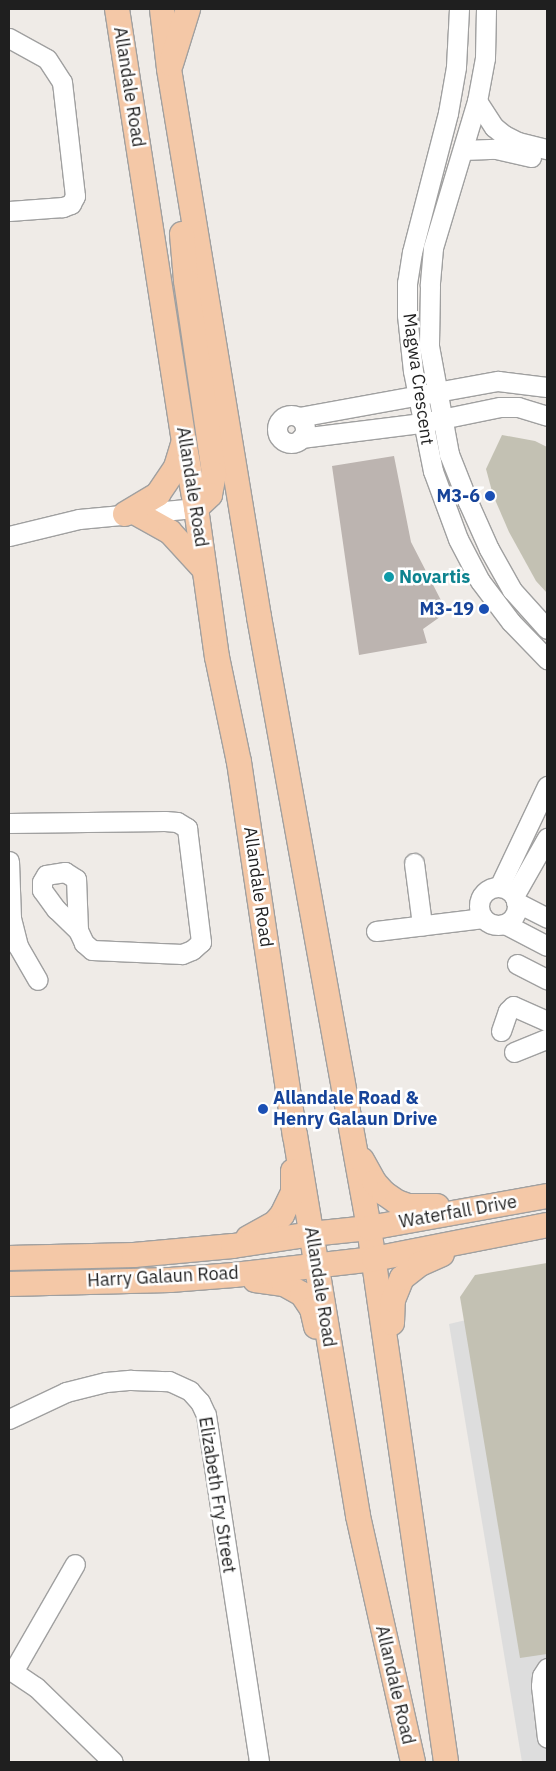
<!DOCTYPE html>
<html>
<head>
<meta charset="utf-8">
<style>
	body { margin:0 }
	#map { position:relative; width:556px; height:1771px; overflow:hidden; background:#efebe7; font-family:"IBM Plex Sans",sans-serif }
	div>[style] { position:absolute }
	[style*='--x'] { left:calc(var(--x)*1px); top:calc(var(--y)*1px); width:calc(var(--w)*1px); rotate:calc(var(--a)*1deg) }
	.residential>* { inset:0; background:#ddd }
	.construction>* { inset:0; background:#c3c1b3 }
	.building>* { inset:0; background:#bcb4b0 }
	.roads { filter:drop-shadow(1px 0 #a0a0a0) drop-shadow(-1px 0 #a0a0a0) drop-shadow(0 1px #a0a0a0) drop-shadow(0 -1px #a0a0a0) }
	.minor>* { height:19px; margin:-9.5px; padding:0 9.5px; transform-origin:9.5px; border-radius:9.5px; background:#fff }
	.minor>.ring { margin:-9.5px; padding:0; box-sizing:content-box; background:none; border:19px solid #fff; border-radius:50% }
	.major>* { height:24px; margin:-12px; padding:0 12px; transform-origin:12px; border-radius:12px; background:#f4c8a7 }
	.dots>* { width:14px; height:14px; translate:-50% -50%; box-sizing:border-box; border:2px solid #fff; border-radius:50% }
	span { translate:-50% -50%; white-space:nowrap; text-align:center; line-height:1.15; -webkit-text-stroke:5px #fff; paint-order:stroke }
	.street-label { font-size:18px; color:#1f1f1f }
	.transit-label { font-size:18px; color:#164399; font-weight:700 }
	.right { translate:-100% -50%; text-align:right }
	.left { translate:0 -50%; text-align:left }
	.culture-label { font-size:18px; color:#0d838f; font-weight:700 }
	.frame { position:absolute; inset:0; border:10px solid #1f1f1f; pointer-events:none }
</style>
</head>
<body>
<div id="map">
	<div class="residential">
		<i style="clip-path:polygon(547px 1301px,547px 1762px,522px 1762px,449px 1324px)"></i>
	</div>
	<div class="construction">
		<i style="clip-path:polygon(502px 435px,535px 441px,547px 447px,547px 593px,536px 581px,509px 532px,493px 495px,486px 469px)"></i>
		<i style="clip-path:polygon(547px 1263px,547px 1654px,520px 1658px,460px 1297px,475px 1275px)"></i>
	</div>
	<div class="building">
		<i style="clip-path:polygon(394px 456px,411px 542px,447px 612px,423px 629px,427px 643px,359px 655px,332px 466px)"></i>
	</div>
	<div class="roads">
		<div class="minor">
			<i style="--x:459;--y:9;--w:58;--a:93"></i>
			<i style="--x:456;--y:67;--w:47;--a:99.9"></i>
			<i style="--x:448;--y:113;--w:144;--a:104.5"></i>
			<i style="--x:412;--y:252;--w:31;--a:99"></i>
			<i style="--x:407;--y:283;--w:32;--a:90"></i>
			<i style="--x:407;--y:315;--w:56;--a:83.9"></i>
			<i style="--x:413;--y:371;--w:102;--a:78.7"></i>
			<i style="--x:433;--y:471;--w:72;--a:69.8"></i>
			<i style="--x:458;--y:539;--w:47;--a:62.4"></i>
			<i style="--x:480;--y:581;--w:51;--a:52.9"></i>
			<i style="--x:511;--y:622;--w:52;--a:45.8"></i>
			<i style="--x:486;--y:9;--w:49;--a:91.2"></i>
			<i style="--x:485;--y:58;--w:44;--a:100.5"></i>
			<i style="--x:477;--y:101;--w:153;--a:106.7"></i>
			<i style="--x:433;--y:248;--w:38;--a:95"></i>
			<i style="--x:430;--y:286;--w:60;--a:91"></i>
			<i style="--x:429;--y:346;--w:110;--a:79.5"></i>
			<i style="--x:449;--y:454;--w:52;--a:68.4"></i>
			<i style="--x:468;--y:502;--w:51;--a:65.9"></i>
			<i style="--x:489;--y:549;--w:47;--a:60.7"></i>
			<i style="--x:512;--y:590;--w:52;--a:48.1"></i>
			<i style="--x:9;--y:38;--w:43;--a:28.9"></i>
			<i style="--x:47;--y:59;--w:27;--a:57"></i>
			<i style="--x:62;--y:82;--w:115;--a:83.5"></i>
			<i style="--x:75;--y:196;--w:9;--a:117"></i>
			<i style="--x:71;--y:204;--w:9;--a:159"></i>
			<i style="--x:63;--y:207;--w:54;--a:175.8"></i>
			<i style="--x:477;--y:101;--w:31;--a:57"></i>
			<i style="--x:494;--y:127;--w:13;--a:39"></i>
			<i style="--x:504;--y:135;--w:16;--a:27"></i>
			<i style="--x:518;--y:142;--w:30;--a:14"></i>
			<i style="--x:463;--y:150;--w:33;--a:-2"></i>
			<i style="--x:496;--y:149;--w:36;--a:13"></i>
			<i class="ring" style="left:277px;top:415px;width:9px;height:9px"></i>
			<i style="--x:299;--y:417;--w:202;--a:-10.3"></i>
			<i style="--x:498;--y:381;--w:49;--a:7"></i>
			<i style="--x:301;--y:438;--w:122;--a:-7.1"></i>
			<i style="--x:422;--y:423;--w:80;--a:-11.6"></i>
			<i style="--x:500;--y:407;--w:18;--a:0"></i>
			<i style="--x:518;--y:407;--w:30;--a:17"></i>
			<i style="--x:9;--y:536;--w:72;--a:-13.7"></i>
			<i style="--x:79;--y:519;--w:118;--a:-5.4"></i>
			<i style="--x:9;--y:823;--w:156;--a:-0.7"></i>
			<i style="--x:165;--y:821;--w:12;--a:5"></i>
			<i style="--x:177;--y:822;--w:12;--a:31"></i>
			<i style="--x:187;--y:828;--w:115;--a:83"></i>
			<i style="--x:201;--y:942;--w:12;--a:138"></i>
			<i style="--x:192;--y:950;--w:11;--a:158"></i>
			<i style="--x:182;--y:954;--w:90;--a:-177.5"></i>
			<i style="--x:92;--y:950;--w:11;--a:-139"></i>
			<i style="--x:84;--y:943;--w:14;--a:-115"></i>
			<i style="--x:78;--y:930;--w:51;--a:-92.2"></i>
			<i style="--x:76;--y:879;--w:13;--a:-148"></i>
			<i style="--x:65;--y:872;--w:19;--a:171"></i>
			<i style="--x:46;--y:875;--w:8;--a:120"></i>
			<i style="--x:42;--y:882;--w:8;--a:90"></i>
			<i style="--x:42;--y:890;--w:24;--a:54"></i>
			<i style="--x:56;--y:909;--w:30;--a:44"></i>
			<i style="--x:9;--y:861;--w:57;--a:88"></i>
			<i style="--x:11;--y:918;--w:29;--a:76"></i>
			<i style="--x:18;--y:946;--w:39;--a:60"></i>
			<i style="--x:414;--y:863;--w:63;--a:82.6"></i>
			<i style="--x:499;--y:887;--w:112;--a:-64.6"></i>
			<i class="ring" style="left:479px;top:887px;width:19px;height:19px"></i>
			<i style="--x:514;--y:896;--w:67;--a:-60.4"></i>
			<i style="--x:516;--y:902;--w:35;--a:27"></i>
			<i style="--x:505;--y:924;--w:47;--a:27.6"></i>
			<i style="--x:376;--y:931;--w:108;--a:-6.9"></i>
			<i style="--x:517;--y:964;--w:34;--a:27"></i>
			<i style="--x:501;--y:1031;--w:21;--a:-71"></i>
			<i style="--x:508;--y:1011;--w:7;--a:-45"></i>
			<i style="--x:513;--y:1006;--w:37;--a:24"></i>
			<i style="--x:514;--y:1052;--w:35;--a:-22"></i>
			<i style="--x:9;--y:1419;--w:63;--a:-25.3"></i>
			<i style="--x:66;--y:1392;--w:41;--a:-14"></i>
			<i style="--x:106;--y:1382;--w:25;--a:-5"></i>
			<i style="--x:131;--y:1380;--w:38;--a:2"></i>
			<i style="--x:169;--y:1381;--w:23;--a:25"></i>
			<i style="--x:190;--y:1391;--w:15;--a:48"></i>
			<i style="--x:200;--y:1402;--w:14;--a:65"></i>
			<i style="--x:206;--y:1415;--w:351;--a:81.3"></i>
			<i style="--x:547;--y:1668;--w:9;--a:122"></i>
			<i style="--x:542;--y:1676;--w:10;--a:96"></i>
			<i style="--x:541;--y:1686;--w:52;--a:83.4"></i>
			<i style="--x:9;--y:1669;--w:32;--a:34"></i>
			<i style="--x:36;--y:1687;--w:107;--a:44.2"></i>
			<i style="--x:14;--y:1670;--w:122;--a:-60.1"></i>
		</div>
		<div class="major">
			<i style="--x:117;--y:9;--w:437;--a:81.2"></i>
			<i style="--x:184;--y:441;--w:68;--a:79.8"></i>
			<i style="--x:196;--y:508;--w:150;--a:82"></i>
			<i style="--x:217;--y:657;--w:107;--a:78.2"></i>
			<i style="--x:239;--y:762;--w:377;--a:81.5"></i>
			<i style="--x:295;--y:1135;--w:386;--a:80.6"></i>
			<i style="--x:358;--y:1516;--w:252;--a:77.4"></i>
			<i style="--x:162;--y:9;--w:60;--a:83.3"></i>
			<i style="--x:169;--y:69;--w:555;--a:80.67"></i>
			<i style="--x:259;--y:617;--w:621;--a:79.79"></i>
			<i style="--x:369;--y:1228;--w:540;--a:81.79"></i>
			<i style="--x:171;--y:64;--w:58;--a:-72.8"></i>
			<i style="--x:182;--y:234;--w:47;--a:85.1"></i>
			<i style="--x:186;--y:281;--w:195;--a:81.7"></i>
			<i style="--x:214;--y:474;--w:21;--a:101"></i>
			<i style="--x:210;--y:495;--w:19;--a:137"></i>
			<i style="--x:136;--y:513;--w:39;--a:29"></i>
			<i style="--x:170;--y:532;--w:50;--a:47.4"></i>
			<i style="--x:125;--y:514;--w:39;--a:-31"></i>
			<i style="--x:158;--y:494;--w:32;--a:-56"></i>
			<i style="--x:176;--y:467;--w:24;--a:-73"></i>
			<i style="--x:362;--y:1160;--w:25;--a:61"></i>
			<i style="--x:374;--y:1182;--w:15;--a:48"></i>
			<i style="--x:384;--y:1193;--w:16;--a:35"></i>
			<i style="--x:397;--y:1202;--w:12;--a:20"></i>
			<i style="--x:408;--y:1206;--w:29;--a:0"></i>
			<i style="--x:248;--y:1238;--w:31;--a:-29"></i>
			<i style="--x:275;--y:1223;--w:11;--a:-49"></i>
			<i style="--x:282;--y:1215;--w:25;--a:-64"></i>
			<i style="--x:293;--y:1192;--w:21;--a:-90"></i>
			<i style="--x:9;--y:1258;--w:125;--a:-1.4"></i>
			<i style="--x:134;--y:1255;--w:99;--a:-5.2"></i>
			<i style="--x:233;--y:1246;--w:79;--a:-8.7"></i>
			<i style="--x:311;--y:1234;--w:58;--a:-5.9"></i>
			<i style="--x:369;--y:1228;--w:181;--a:-10.2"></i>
			<i style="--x:255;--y:1280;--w:29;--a:8"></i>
			<i style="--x:284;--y:1284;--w:21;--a:29"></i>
			<i style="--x:302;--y:1294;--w:18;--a:56"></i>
			<i style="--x:312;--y:1309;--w:18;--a:77"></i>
			<i style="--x:9;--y:1284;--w:161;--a:-1.4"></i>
			<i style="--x:170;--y:1280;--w:64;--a:-4.5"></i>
			<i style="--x:234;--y:1275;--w:141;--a:-6.5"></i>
			<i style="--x:374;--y:1259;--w:176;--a:-11.1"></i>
			<i style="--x:392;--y:1323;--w:23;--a:-88"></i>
			<i style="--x:393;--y:1300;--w:24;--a:-68"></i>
			<i style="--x:402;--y:1278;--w:23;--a:-38"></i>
			<i style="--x:420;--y:1264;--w:24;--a:-24"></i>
		</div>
	</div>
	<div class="dots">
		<i style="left:490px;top:496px;background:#1a4fb4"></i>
		<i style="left:389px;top:577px;background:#0f9aa8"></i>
		<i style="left:484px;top:609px;background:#1a4fb4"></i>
		<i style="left:263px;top:1109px;background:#1a4fb4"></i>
	</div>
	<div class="street-label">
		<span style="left:129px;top:87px;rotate:81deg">Allandale Road</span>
		<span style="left:418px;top:379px;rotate:82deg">Magwa Crescent</span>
		<span style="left:192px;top:487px;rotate:81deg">Allandale Road</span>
		<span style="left:258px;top:887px;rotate:82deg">Allandale Road</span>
		<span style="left:458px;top:1212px;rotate:-10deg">Waterfall Drive</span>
		<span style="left:163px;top:1277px;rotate:-3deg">Harry Galaun Road</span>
		<span style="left:320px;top:1287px;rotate:81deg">Allandale Road</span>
		<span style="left:217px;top:1495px;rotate:81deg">Elizabeth Fry Street</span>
		<span style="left:395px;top:1685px;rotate:77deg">Allandale Road</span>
	</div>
	<div class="transit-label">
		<span class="right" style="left:480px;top:496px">M3-6</span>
		<span class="right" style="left:474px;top:609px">M3-19</span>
		<span class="left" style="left:273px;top:1109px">Allandale Road &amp;<br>Henry Galaun Drive</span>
	</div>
	<div class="culture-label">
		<span class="left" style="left:399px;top:577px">Novartis</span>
	</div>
	<div class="frame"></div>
</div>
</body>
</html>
